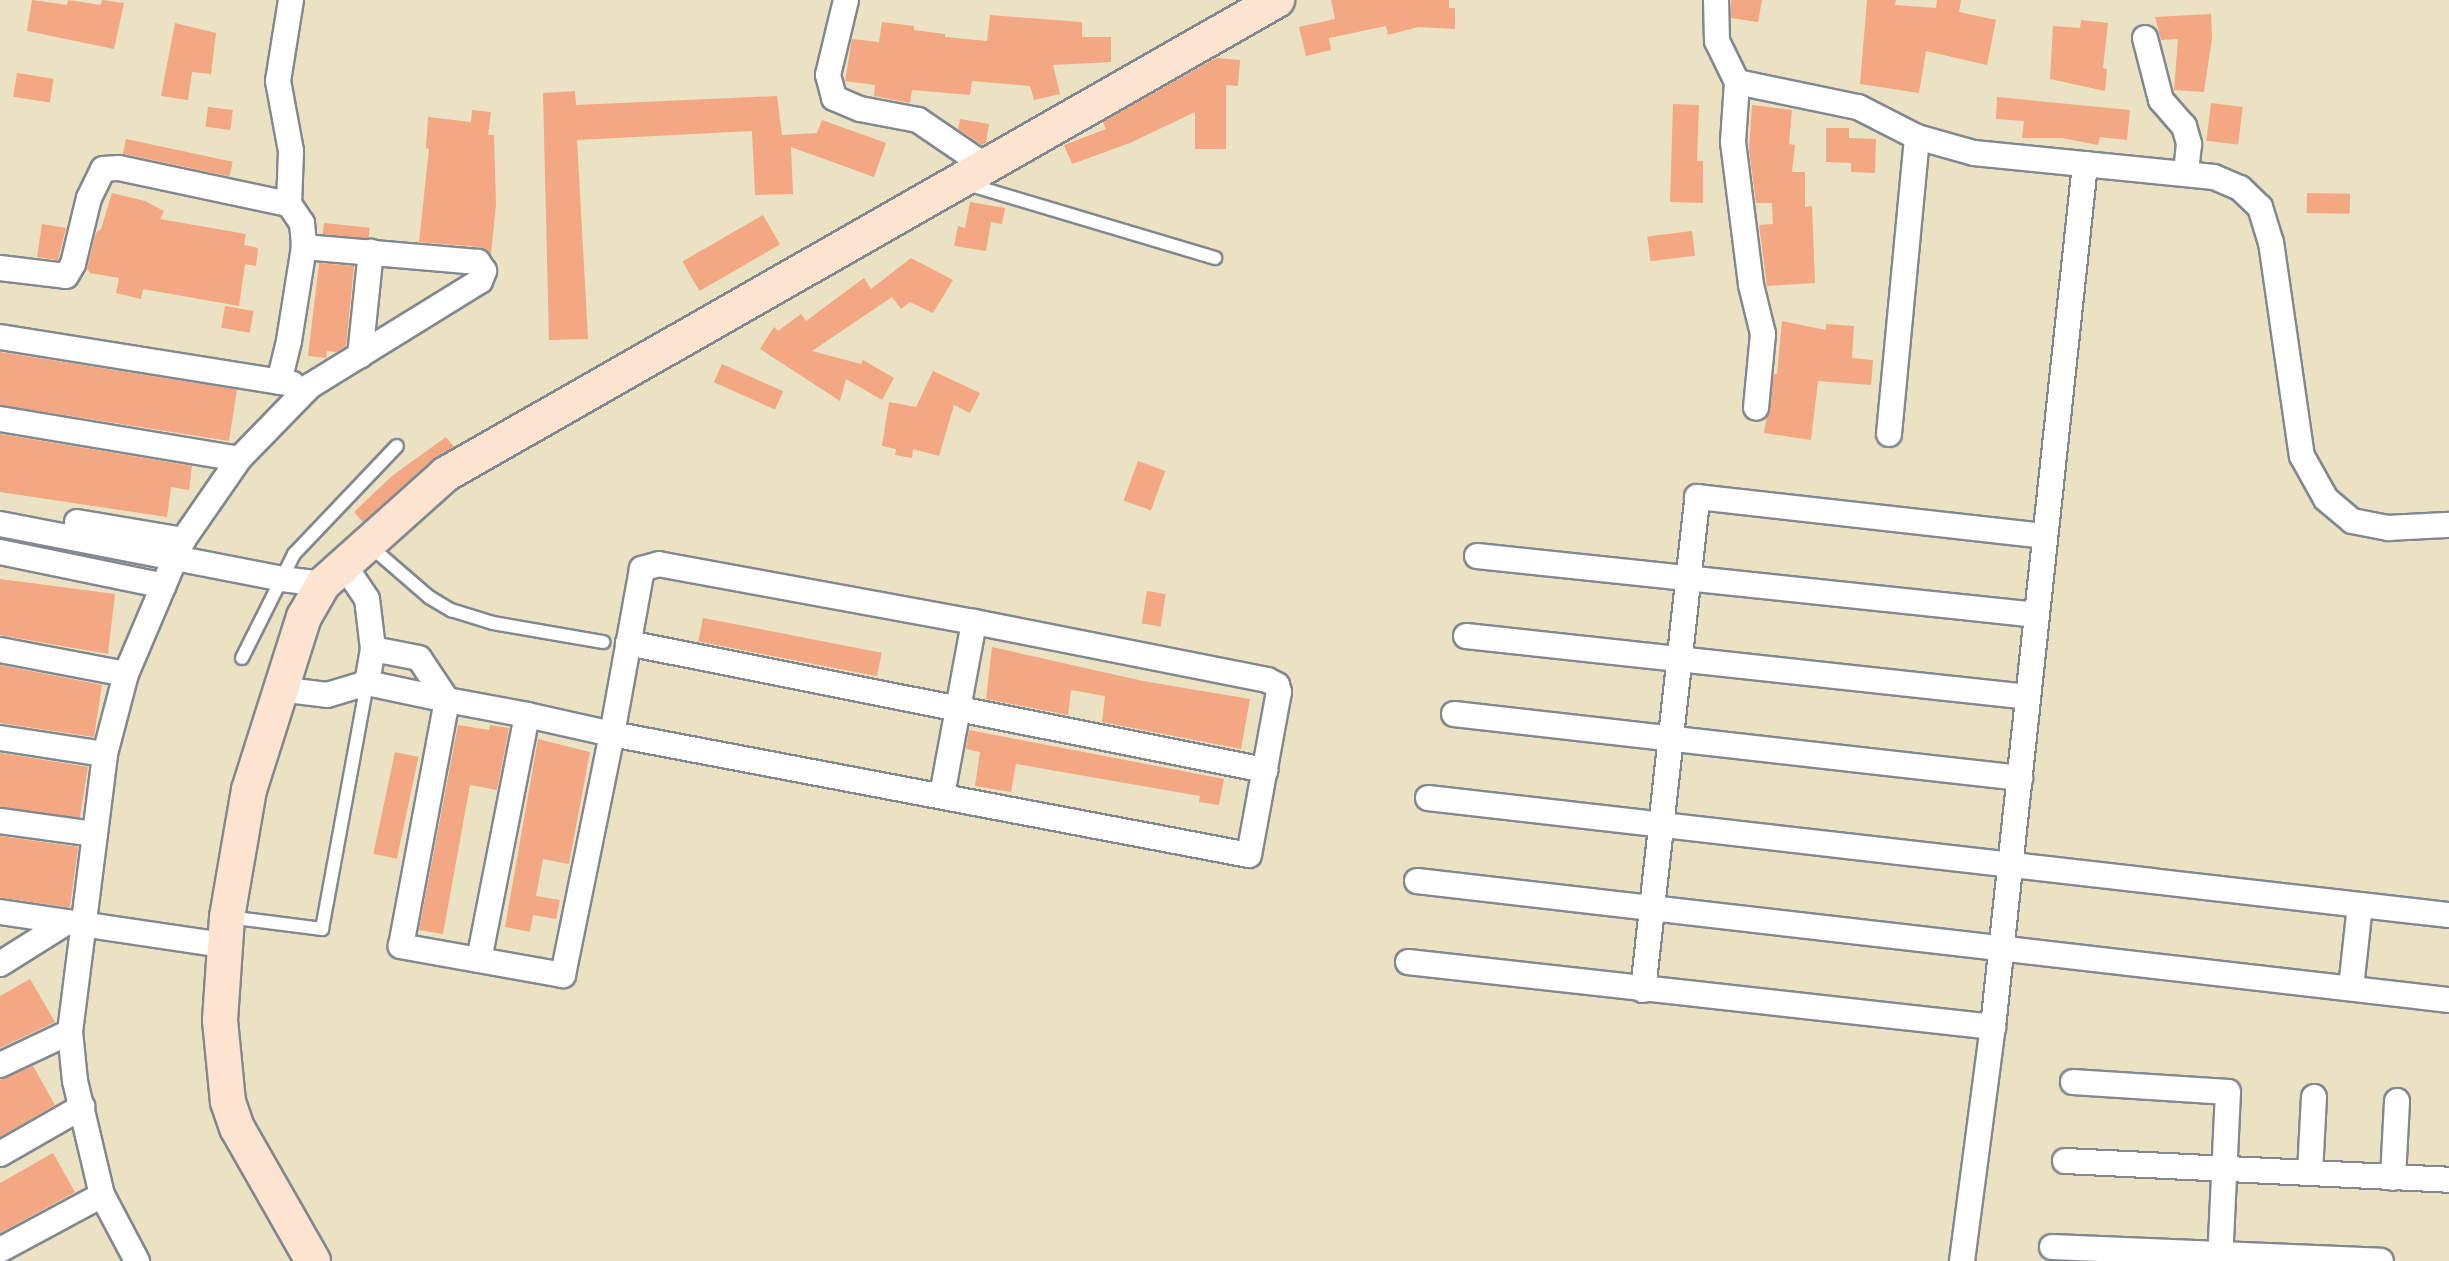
<!DOCTYPE html>
<html>
<head>
<meta charset="utf-8">
<style>
	body { margin:0 }
	#map { position:relative; width:2449px; height:1261px; overflow:hidden; background:#eae2c2; font-family:Sriracha,sans-serif }
	div>[style] { position:absolute }
	[style*='--x'] { left:calc(var(--x)*1px); top:calc(var(--y)*1px); width:calc(var(--w)*1px); rotate:calc(var(--a)*1deg) }
	.building>* { inset:0; background:#f3a783; transform-origin:0 0 }
	.roads { filter:drop-shadow(2px 0 #828890) drop-shadow(-2px 0 #828890) drop-shadow(0 2px #828890) drop-shadow(0 -2px #828890) }
	.lane>* { height:12px; margin:-6px; padding:0 6px; transform-origin:6px; border-radius:6px; background:#fff }
	.street>* { height:24px; margin:-12px; padding:0 12px; transform-origin:12px; border-radius:12px; background:#fff }
	.secondary>* { height:34px; margin:-17px; padding:0 17px; transform-origin:17px; border-radius:17px; background:#fde4d0 }
	span { translate:-50% -50%; white-space:nowrap; text-align:center; line-height:1.15; -webkit-text-stroke:6px #f6f6f2; paint-order:stroke }
</style>
</head>
<body>
<div id="map">
	<div class="building">
		<i style="clip-path:polygon(32px 0,67px 5px,68px 0,101px 5px,102px 0,124px 3px,114px 49px,27px 31px)"></i>
		<i style="clip-path:polygon(1331px 0,1449px 0,1449px 8px,1455px 8px,1455px 29px,1418px 27px,1388px 35px,1386px 26px,1329px 38px,1331px 50px,1306px 56px,1299px 27px,1335px 19px)"></i>
		<i style="clip-path:polygon(1731px 0,1762px 0,1758px 22px,1731px 18px)"></i>
		<i style="clip-path:polygon(1867px 0,1896px 0,1895px 5px,1936px 8px,1937px 0,1961px 0,1959px 12px,1996px 20px,1987px 65px,1926px 51px,1919px 93px,1860px 84px)"></i>
		<i style="clip-path:polygon(2211px 14px,2212px 38px,2204px 92px,2174px 90px,2178px 39px,2161px 40px,2155px 17px)"></i>
		<i style="clip-path:polygon(990px 15px,1082px 22px,1082px 37px,1111px 37px,1111px 62px,1053px 65px,1060px 94px,1034px 100px,1030px 86px,972px 81px,970px 95px,912px 90px,910px 103px,874px 96px,875px 85px,845px 81px,852px 39px,879px 42px,882px 22px,914px 26px,914px 30px,945px 34px,945px 37px,987px 41px)"></i>
		<i style="clip-path:polygon(2081px 20px,2108px 23px,2103px 68px,2107px 69px,2105px 91px,2050px 79px,2053px 26px,2080px 28px)"></i>
		<i style="clip-path:polygon(175px 23px,216px 33px,211px 74px,192px 72px,188px 100px,161px 96px)"></i>
		<i style="clip-path:polygon(1216px 58px,1240px 60px,1238px 86px,1226px 85px,1226px 149px,1195px 149px,1195px 112px,1130px 143px,1072px 164px,1064px 145px,1106px 129px,1103px 122px)"></i>
		<i style="left:17px;top:73px;width:37px;height:24px;rotate:9deg"></i>
		<i style="clip-path:polygon(575px 91px,576px 105px,777px 96px,782px 135px,817px 133px,822px 120px,886px 143px,874px 177px,791px 147px,793px 194px,755px 195px,752px 131px,577px 140px,588px 339px,549px 340px,543px 93px)"></i>
		<i style="clip-path:polygon(1997px 97px,2130px 110px,2127px 140px,2100px 137px,2098px 145px,2062px 138px,2022px 138px,2024px 121px,1996px 119px)"></i>
		<i style="left:2211px;top:103px;width:32px;height:38px;rotate:7deg"></i>
		<i style="clip-path:polygon(1673px 104px,1699px 105px,1697px 161px,1703px 161px,1703px 203px,1670px 202px)"></i>
		<i style="clip-path:polygon(1752px 105px,1792px 110px,1789px 144px,1795px 145px,1792px 172px,1805px 172px,1805px 207px,1812px 206px,1815px 283px,1767px 286px,1759px 225px,1773px 224px,1772px 203px,1756px 203px,1749px 150px)"></i>
		<i style="left:208px;top:107px;width:25px;height:20px;rotate:7deg"></i>
		<i style="clip-path:polygon(472px 110px,491px 112px,488px 135px,494px 135px,496px 205px,491px 254px,479px 247px,419px 242px,429px 149px,426px 148px,428px 117px,471px 122px)"></i>
		<i style="clip-path:polygon(960px 119px,989px 124px,986px 143px,982px 145px,958px 129px)"></i>
		<i style="clip-path:polygon(1826px 128px,1849px 128px,1849px 138px,1876px 139px,1875px 173px,1851px 172px,1851px 163px,1826px 162px)"></i>
		<i style="left:126px;top:139px;width:109px;height:15px;rotate:12deg"></i>
		<i style="clip-path:polygon(112px 193px,145px 201px,164px 211px,160px 219px,246px 234px,244px 245px,258px 248px,256px 266px,245px 264px,239px 306px,143px 289px,141px 299px,116px 293px,119px 278px,90px 273px,87px 269px,96px 233px,101px 229px)"></i>
		<i style="left:2307px;top:193px;width:43px;height:20px;rotate:1deg"></i>
		<i style="clip-path:polygon(970px 202px,1005px 208px,1002px 224px,991px 222px,986px 251px,954px 246px,958px 226px,965px 228px)"></i>
		<i style="left:763px;top:215px;width:34px;height:93px;rotate:60deg"></i>
		<i style="left:324px;top:223px;width:46px;height:11px;rotate:6deg"></i>
		<i style="clip-path:polygon(42px 224px,66px 228px,58px 260px,37px 257px)"></i>
		<i style="left:1692px;top:231px;width:25px;height:45px;rotate:83deg"></i>
		<i style="clip-path:polygon(911px 258px,953px 280px,933px 313px,910px 302px,901px 309px,892px 297px,812px 351px,861px 364px,863px 360px,894px 378px,882px 400px,846px 379px,840px 401px,760px 349px,774px 327px,778px 331px,801px 314px,806px 321px,864px 278px,871px 289px)"></i>
		<i style="clip-path:polygon(319px 263px,354px 266px,346px 346px,336px 352px,327px 351px,326px 358px,308px 356px)"></i>
		<i style="left:225px;top:306px;width:29px;height:22px;rotate:10deg"></i>
		<i style="clip-path:polygon(1782px 321px,1826px 330px,1826px 324px,1854px 326px,1852px 358px,1873px 360px,1871px 385px,1818px 381px,1811px 440px,1764px 433px,1774px 374px,1777px 374px)"></i>
		<i style="left:0;top:352px;width:240px;height:52px;rotate:9deg"></i>
		<i style="left:722px;top:364px;width:67px;height:20px;rotate:24deg"></i>
		<i style="clip-path:polygon(933px 371px,980px 393px,970px 413px,954px 405px,939px 456px,913px 449px,912px 458px,895px 455px,896px 449px,882px 446px,889px 402px,916px 407px)"></i>
		<i style="clip-path:polygon(0 434px,192px 466px,189px 490px,171px 487px,167px 517px,0 492px)"></i>
		<i style="clip-path:polygon(446px 437px,454px 447px,433px 459px,363px 522px,354px 512px,392px 476px)"></i>
		<i style="left:1138px;top:461px;width:29px;height:42px;rotate:20deg"></i>
		<i style="clip-path:polygon(0 579px,115px 594px,108px 654px,0 635px)"></i>
		<i style="left:1147px;top:591px;width:19px;height:33px;rotate:9deg"></i>
		<i style="left:703px;top:618px;width:182px;height:24px;rotate:11deg"></i>
		<i style="clip-path:polygon(992px 647px,1143px 681px,1250px 699px,1241px 749px,1102px 722px,1105px 696px,1071px 690px,1068px 715px,986px 699px)"></i>
		<i style="clip-path:polygon(0 665px,102px 685px,94px 737px,0 723px)"></i>
		<i style="clip-path:polygon(458px 725px,489px 730px,490px 725px,509px 728px,497px 790px,470px 785px,443px 934px,419px 930px)"></i>
		<i style="clip-path:polygon(969px 730px,1224px 779px,1219px 805px,1199px 802px,1200px 796px,1016px 764px,1011px 792px,975px 786px,980px 752px,966px 749px)"></i>
		<i style="clip-path:polygon(538px 739px,590px 752px,569px 864px,543px 859px,536px 896px,560px 900px,556px 919px,533px 915px,530px 932px,505px 927px)"></i>
		<i style="left:395px;top:752px;width:24px;height:104px;rotate:12deg"></i>
		<i style="left:0;top:753px;width:89px;height:53px;rotate:9deg"></i>
		<i style="left:0;top:836px;width:79px;height:61px;rotate:8deg"></i>
		<i style="clip-path:polygon(30px 979px,55px 1022px,0 1048px,0 996px)"></i>
		<i style="clip-path:polygon(33px 1066px,55px 1105px,0 1137px,0 1080px)"></i>
		<i style="clip-path:polygon(53px 1153px,75px 1192px,0 1233px,0 1183px)"></i>
	</div>
	<div class="roads">
		<div class="lane">
			<i style="--x:967;--y:184;--w:259;--a:16.6"></i>
			<i style="--x:370;--y:546;--w:78;--a:40.8"></i>
			<i style="--x:429;--y:597;--w:26;--a:31"></i>
			<i style="--x:451;--y:610;--w:44;--a:17.2"></i>
			<i style="--x:493;--y:623;--w:112;--a:9.8"></i>
			<i style="--x:242;--y:658;--w:116;--a:-63.4"></i>
			<i style="--x:294;--y:554;--w:149;--a:-46.4"></i>
			<i style="--x:228;--y:917;--w:95;--a:7.3"></i>
			<i style="--x:322;--y:929;--w:250;--a:-79.6"></i>
		</div>
		<div class="street">
			<i style="--x:846;--y:0;--w:77;--a:103.5"></i>
			<i style="--x:828;--y:75;--w:24;--a:75"></i>
			<i style="--x:834;--y:98;--w:28;--a:23"></i>
			<i style="--x:860;--y:109;--w:59;--a:10.7"></i>
			<i style="--x:918;--y:120;--w:83;--a:34.3"></i>
			<i style="--x:1716;--y:0;--w:41;--a:88.6"></i>
			<i style="--x:1717;--y:41;--w:46;--a:64"></i>
			<i style="--x:1737;--y:82;--w:60;--a:93.8"></i>
			<i style="--x:1733;--y:142;--w:144;--a:82.8"></i>
			<i style="--x:1751;--y:285;--w:50;--a:76.2"></i>
			<i style="--x:1763;--y:334;--w:74;--a:95.4"></i>
			<i style="--x:2145;--y:38;--w:64;--a:75.5"></i>
			<i style="--x:2161;--y:100;--w:35;--a:49"></i>
			<i style="--x:2184;--y:126;--w:19;--a:74"></i>
			<i style="--x:2189;--y:144;--w:30;--a:96"></i>
			<i style="--x:1737;--y:82;--w:124;--a:11.7"></i>
			<i style="--x:1858;--y:107;--w:66;--a:27"></i>
			<i style="--x:1917;--y:137;--w:59;--a:15.7"></i>
			<i style="--x:1974;--y:153;--w:241;--a:5.7"></i>
			<i style="--x:2214;--y:177;--w:28;--a:23"></i>
			<i style="--x:2240;--y:188;--w:28;--a:44"></i>
			<i style="--x:2260;--y:207;--w:37;--a:73"></i>
			<i style="--x:2271;--y:242;--w:216;--a:81.8"></i>
			<i style="--x:2302;--y:456;--w:49;--a:60.8"></i>
			<i style="--x:2326;--y:499;--w:34;--a:40"></i>
			<i style="--x:2352;--y:521;--w:38;--a:11"></i>
			<i style="--x:2389;--y:528;--w:60;--a:-2.9"></i>
			<i style="--x:289;--y:204;--w:53;--a:-87.8"></i>
			<i style="--x:291;--y:151;--w:71;--a:-100.5"></i>
			<i style="--x:278;--y:81;--w:82;--a:-80.9"></i>
			<i style="--x:0;--y:268;--w:66;--a:6.9"></i>
			<i style="--x:66;--y:276;--w:14;--a:-60"></i>
			<i style="--x:73;--y:264;--w:68;--a:-76.4"></i>
			<i style="--x:89;--y:198;--w:32;--a:-64"></i>
			<i style="--x:103;--y:169;--w:16;--a:-4"></i>
			<i style="--x:119;--y:168;--w:174;--a:12"></i>
			<i style="--x:289;--y:204;--w:23;--a:56"></i>
			<i style="--x:302;--y:223;--w:24;--a:85"></i>
			<i style="--x:304;--y:247;--w:95;--a:99.1"></i>
			<i style="--x:289;--y:341;--w:42;--a:103.7"></i>
			<i style="--x:0;--y:337;--w:296;--a:9.1"></i>
			<i style="--x:360;--y:356;--w:105;--a:-84"></i>
			<i style="--x:0;--y:419;--w:242;--a:9.5"></i>
			<i style="--x:1889;--y:434;--w:298;--a:-84.6"></i>
			<i style="--x:77;--y:522;--w:108;--a:9.6"></i>
			<i style="--x:0;--y:524;--w:287;--a:11"></i>
			<i style="--x:282;--y:579;--w:41;--a:7"></i>
			<i style="--x:0;--y:552;--w:167;--a:11.7"></i>
			<i style="--x:1477;--y:556;--w:563;--a:6.01"></i>
			<i style="--x:1466;--y:636;--w:565;--a:6.19"></i>
			<i style="--x:628;--y:643;--w:650;--a:11.28"></i>
			<i style="--x:0;--y:650;--w:128;--a:10.8"></i>
			<i style="--x:367;--y:683;--w:82;--a:12"></i>
			<i style="--x:447;--y:700;--w:81;--a:10.6"></i>
			<i style="--x:527;--y:715;--w:87;--a:12.6"></i>
			<i style="--x:612;--y:734;--w:648;--a:10.76"></i>
			<i style="--x:1249;--y:855;--w:166;--a:-79.6"></i>
			<i style="--x:1279;--y:692;--w:7;--a:-106"></i>
			<i style="--x:1277;--y:685;--w:11;--a:-153"></i>
			<i style="--x:1267;--y:680;--w:299;--a:-168.8"></i>
			<i style="--x:974;--y:622;--w:320;--a:-169.6"></i>
			<i style="--x:659;--y:564;--w:18;--a:164"></i>
			<i style="--x:642;--y:569;--w:168;--a:100.3"></i>
			<i style="--x:612;--y:734;--w:246;--a:101.5"></i>
			<i style="--x:563;--y:975;--w:165;--a:-169.9"></i>
			<i style="--x:401;--y:946;--w:250;--a:-79.4"></i>
			<i style="--x:447;--y:700;--w:50;--a:-123.7"></i>
			<i style="--x:419;--y:658;--w:47;--a:-168.9"></i>
			<i style="--x:279;--y:689;--w:48;--a:7.1"></i>
			<i style="--x:327;--y:695;--w:42;--a:-16.7"></i>
			<i style="--x:367;--y:683;--w:35;--a:-80"></i>
			<i style="--x:373;--y:649;--w:50;--a:-96.8"></i>
			<i style="--x:367;--y:599;--w:41;--a:-124.1"></i>
			<i style="--x:1454;--y:714;--w:570;--a:6.45"></i>
			<i style="--x:0;--y:738;--w:106;--a:8.7"></i>
			<i style="--x:942;--y:795;--w:176;--a:-79.5"></i>
			<i style="--x:1428;--y:798;--w:1028;--a:6.54"></i>
			<i style="--x:0;--y:821;--w:96;--a:7.8"></i>
			<i style="--x:1417;--y:881;--w:1039;--a:6.58"></i>
			<i style="--x:0;--y:912;--w:226;--a:8.4"></i>
			<i style="--x:479;--y:960;--w:250;--a:-78.9"></i>
			<i style="--x:1408;--y:962;--w:589;--a:6.34"></i>
			<i style="--x:0;--y:964;--w:79;--a:-32.1"></i>
			<i style="--x:2351;--y:988;--w:83;--a:-83.8"></i>
			<i style="--x:1643;--y:990;--w:496;--a:-83.7"></i>
			<i style="--x:1697;--y:497;--w:350;--a:6.4"></i>
			<i style="--x:0;--y:1065;--w:77;--a:-25.2"></i>
			<i style="--x:2073;--y:1082;--w:155;--a:3.7"></i>
			<i style="--x:2228;--y:1092;--w:169;--a:92.7"></i>
			<i style="--x:0;--y:1154;--w:95;--a:-29.8"></i>
			<i style="--x:2065;--y:1161;--w:384;--a:2.8"></i>
			<i style="--x:2310;--y:1173;--w:76;--a:-87"></i>
			<i style="--x:2393;--y:1178;--w:77;--a:-87"></i>
			<i style="--x:2052;--y:1247;--w:329;--a:2.4"></i>
			<i style="--x:0;--y:1250;--w:116;--a:-28.3"></i>
			<i style="--x:137;--y:1261;--w:75;--a:-117.9"></i>
			<i style="--x:102;--y:1195;--w:117;--a:-103.3"></i>
			<i style="--x:75;--y:1081;--w:49;--a:-95.8"></i>
			<i style="--x:70;--y:1032;--w:280;--a:-82.8"></i>
			<i style="--x:105;--y:754;--w:83;--a:-75.3"></i>
			<i style="--x:126;--y:674;--w:146;--a:-67"></i>
			<i style="--x:183;--y:540;--w:98;--a:-55.3"></i>
			<i style="--x:239;--y:459;--w:102;--a:-45.8"></i>
			<i style="--x:310;--y:386;--w:200;--a:-31.7"></i>
			<i style="--x:480;--y:281;--w:11;--a:-68"></i>
			<i style="--x:484;--y:271;--w:11;--a:-124"></i>
			<i style="--x:478;--y:262;--w:175;--a:-175.1"></i>
			<i style="--x:1962;--y:1261;--w:236;--a:-82.5"></i>
			<i style="--x:1993;--y:1027;--w:868;--a:-83.91"></i>
		</div>
		<div class="secondary">
			<i style="--x:313;--y:1261;--w:153;--a:-119.7"></i>
			<i style="--x:237;--y:1128;--w:28;--a:-109"></i>
			<i style="--x:228;--y:1102;--w:82;--a:-95.6"></i>
			<i style="--x:220;--y:1020;--w:103;--a:-86.1"></i>
			<i style="--x:227;--y:917;--w:129;--a:-80.2"></i>
			<i style="--x:249;--y:790;--w:182;--a:-72.4"></i>
			<i style="--x:304;--y:617;--w:38;--a:-60"></i>
			<i style="--x:323;--y:584;--w:165;--a:-41.8"></i>
			<i style="--x:446;--y:474;--w:957;--a:-29.7"></i>
		</div>
	</div>
</div>
</body>
</html>
